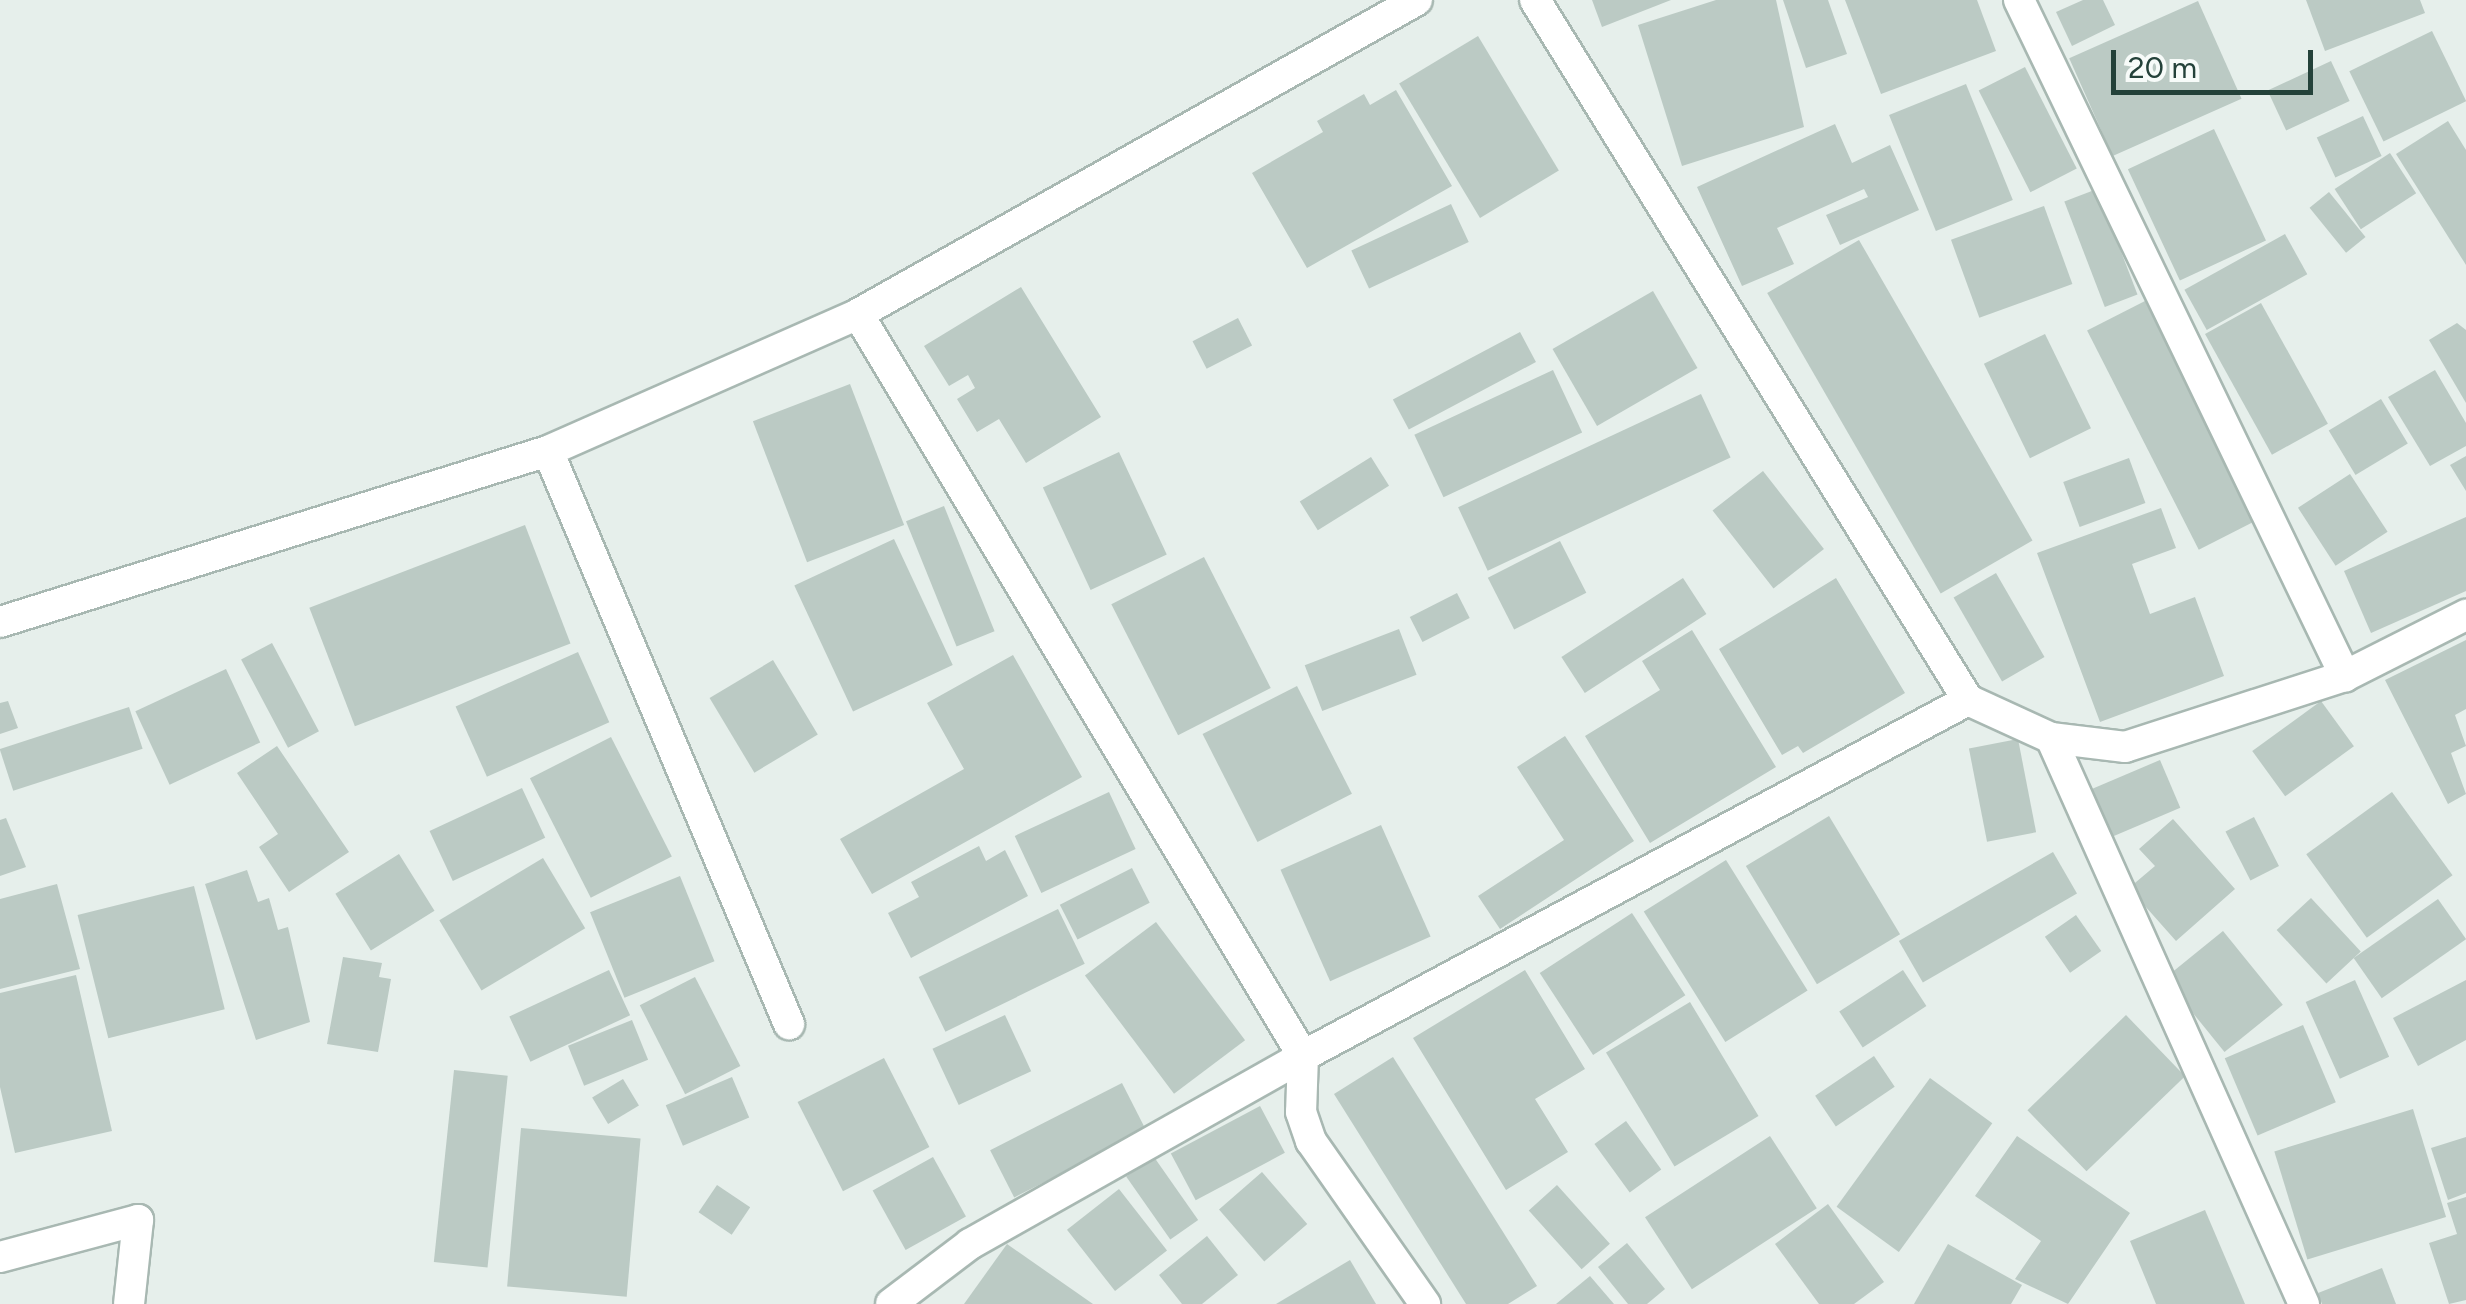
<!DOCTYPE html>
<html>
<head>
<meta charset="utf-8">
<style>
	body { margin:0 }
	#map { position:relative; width:2466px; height:1304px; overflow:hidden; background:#e6efeb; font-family:Figtree,sans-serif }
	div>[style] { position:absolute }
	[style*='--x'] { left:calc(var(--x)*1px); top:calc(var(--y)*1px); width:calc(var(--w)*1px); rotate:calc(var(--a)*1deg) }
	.building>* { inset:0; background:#bbcac4; transform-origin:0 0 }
	.roads { filter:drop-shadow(2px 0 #a8b8b2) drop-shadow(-2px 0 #a8b8b2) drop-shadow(0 2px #a8b8b2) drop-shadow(0 -2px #a8b8b2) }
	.minor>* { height:30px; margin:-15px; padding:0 15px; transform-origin:15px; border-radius:15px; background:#fff }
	span { translate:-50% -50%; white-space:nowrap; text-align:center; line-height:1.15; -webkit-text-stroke:10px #f7fbf9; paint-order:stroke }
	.scale { position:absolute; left:2111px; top:50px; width:202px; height:45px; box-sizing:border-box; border:5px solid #24423a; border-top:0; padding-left:12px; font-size:30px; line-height:35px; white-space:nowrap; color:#24423a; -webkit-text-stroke:8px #f7fbf9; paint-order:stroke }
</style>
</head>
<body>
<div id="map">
	<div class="building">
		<i style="clip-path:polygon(1592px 0,1671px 0,1602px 27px)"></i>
		<i style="clip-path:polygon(1716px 0,1776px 0,1804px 127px,1682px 166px,1638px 25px)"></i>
		<i style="clip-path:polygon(1783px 0,1828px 0,1847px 54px,1806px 68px)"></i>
		<i style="clip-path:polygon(1845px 0,1977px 0,1996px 51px,1881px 94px)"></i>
		<i style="clip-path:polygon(2083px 0,2103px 0,2115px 25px,2072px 46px,2056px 12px)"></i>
		<i style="clip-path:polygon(2306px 0,2420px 0,2425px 13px,2325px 51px)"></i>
		<i style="left:2198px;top:1px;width:107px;height:141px;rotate:66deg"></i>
		<i style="left:2432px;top:31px;width:78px;height:92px;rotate:64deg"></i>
		<i style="left:1478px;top:36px;width:157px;height:92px;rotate:59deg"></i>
		<i style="left:2331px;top:61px;width:44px;height:70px;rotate:65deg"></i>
		<i style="left:2025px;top:67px;width:114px;height:52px;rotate:63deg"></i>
		<i style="left:1966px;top:84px;width:125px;height:83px;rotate:68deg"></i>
		<i style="clip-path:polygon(1396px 90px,1452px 186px,1307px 268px,1252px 173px,1323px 132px,1317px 121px,1364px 94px,1370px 105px)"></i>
		<i style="left:2363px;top:116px;width:44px;height:51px;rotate:65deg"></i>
		<i style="clip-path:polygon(2448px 121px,2466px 150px,2466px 265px,2396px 154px)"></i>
		<i style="clip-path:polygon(1835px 124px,1852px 163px,1890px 145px,1919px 210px,1840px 245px,1826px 215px,1868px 197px,1864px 189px,1777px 228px,1794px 264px,1742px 286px,1697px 187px)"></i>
		<i style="left:2214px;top:129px;width:123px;height:95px;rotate:65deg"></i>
		<i style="left:2390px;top:153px;width:48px;height:66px;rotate:57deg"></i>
		<i style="left:2097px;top:189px;width:113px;height:35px;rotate:69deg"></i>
		<i style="left:2329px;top:192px;width:58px;height:25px;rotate:51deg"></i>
		<i style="left:1451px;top:204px;width:42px;height:110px;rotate:65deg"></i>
		<i style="left:2044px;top:206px;width:83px;height:99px;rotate:70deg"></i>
		<i style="left:2285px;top:234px;width:46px;height:115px;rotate:61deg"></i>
		<i style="left:1859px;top:240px;width:347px;height:106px;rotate:60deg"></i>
		<i style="clip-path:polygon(1021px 287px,1101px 417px,1026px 463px,999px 419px,977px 432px,957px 399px,975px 388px,968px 375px,949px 386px,924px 346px)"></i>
		<i style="left:1653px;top:291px;width:89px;height:116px;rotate:60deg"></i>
		<i style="left:2145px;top:301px;width:246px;height:65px;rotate:63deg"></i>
		<i style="left:2261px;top:303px;width:138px;height:64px;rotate:61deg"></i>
		<i style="left:1238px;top:318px;width:31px;height:51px;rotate:63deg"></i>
		<i style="clip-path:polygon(2457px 323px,2466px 330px,2466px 403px,2429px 340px)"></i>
		<i style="left:1520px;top:332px;width:34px;height:144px;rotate:62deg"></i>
		<i style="left:2045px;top:334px;width:105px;height:68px;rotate:64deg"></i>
		<i style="left:1553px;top:370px;width:69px;height:153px;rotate:65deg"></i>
		<i style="clip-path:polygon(2435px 370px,2466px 423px,2466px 446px,2430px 466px,2388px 397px)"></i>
		<i style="left:850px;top:384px;width:151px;height:104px;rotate:69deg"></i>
		<i style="left:1701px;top:394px;width:70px;height:268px;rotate:65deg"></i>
		<i style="left:2381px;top:399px;width:52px;height:61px;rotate:59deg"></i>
		<i style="left:1119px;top:452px;width:113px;height:84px;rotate:65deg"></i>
		<i style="clip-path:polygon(2466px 456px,2466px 491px,2450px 465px)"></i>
		<i style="left:1371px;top:457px;width:34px;height:84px;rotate:58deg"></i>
		<i style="left:2129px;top:458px;width:48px;height:70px;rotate:70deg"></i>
		<i style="left:1763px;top:471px;width:99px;height:64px;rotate:52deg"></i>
		<i style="left:2350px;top:474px;width:69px;height:62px;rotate:57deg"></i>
		<i style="left:944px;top:506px;width:135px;height:41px;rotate:68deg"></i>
		<i style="clip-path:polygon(2161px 508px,2176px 548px,2132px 564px,2150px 614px,2195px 597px,2224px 676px,2100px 722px,2037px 553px)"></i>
		<i style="clip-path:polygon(2466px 517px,2466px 591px,2371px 633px,2344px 571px)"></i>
		<i style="left:525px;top:525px;width:127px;height:231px;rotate:69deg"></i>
		<i style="left:894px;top:539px;width:139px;height:110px;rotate:65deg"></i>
		<i style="left:1560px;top:541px;width:58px;height:81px;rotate:63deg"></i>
		<i style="left:1204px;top:557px;width:147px;height:104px;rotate:63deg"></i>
		<i style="left:1996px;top:573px;width:97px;height:49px;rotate:60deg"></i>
		<i style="left:1683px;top:578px;width:43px;height:145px;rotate:57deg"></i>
		<i style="clip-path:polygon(1836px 578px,1905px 693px,1803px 753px,1798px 746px,1782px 755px,1719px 649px)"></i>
		<i style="left:1457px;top:593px;width:28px;height:53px;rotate:63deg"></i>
		<i style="left:1399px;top:629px;width:49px;height:101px;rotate:69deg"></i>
		<i style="clip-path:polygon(1692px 630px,1776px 767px,1650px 843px,1585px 736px,1660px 690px,1642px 661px)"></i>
		<i style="clip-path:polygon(2466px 640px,2466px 709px,2455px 715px,2466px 746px,2451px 753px,2466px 794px,2448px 804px,2385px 680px)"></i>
		<i style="left:272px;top:643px;width:100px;height:35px;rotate:62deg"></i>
		<i style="left:578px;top:652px;width:77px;height:134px;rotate:66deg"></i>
		<i style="clip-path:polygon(1013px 655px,1082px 777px,872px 894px,840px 839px,964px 769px,927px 703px)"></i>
		<i style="left:773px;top:660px;width:87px;height:74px;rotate:59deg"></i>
		<i style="left:226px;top:669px;width:81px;height:100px;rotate:65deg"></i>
		<i style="left:1297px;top:686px;width:121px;height:106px;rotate:63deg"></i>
		<i style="clip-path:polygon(8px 701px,18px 728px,0 734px,0 703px)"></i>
		<i style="left:2321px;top:701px;width:56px;height:85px;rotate:54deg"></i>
		<i style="left:129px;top:707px;width:44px;height:136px;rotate:72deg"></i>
		<i style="clip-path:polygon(1565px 736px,1634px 841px,1500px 929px,1478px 896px,1564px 840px,1517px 767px)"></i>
		<i style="left:611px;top:737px;width:134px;height:91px;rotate:63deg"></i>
		<i style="left:2018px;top:739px;width:95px;height:50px;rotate:79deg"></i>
		<i style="clip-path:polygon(277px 746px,349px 852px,289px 892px,259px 847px,278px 834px,237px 773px)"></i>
		<i style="left:2160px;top:760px;width:52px;height:83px;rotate:67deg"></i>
		<i style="left:522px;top:788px;width:55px;height:102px;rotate:65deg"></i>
		<i style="left:1109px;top:792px;width:63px;height:104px;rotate:65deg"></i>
		<i style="left:2392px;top:792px;width:103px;height:106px;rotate:54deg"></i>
		<i style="left:1829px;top:816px;width:138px;height:97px;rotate:59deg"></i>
		<i style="left:2254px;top:817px;width:55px;height:32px;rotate:63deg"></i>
		<i style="clip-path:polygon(6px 818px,26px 867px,0 876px,0 820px)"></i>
		<i style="clip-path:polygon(2173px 819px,2235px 889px,2176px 941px,2129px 888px,2155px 866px,2139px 849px)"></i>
		<i style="left:1381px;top:825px;width:122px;height:110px;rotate:66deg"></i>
		<i style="clip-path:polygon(979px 846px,986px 861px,1005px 850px,1028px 896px,911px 958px,888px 913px,919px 897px,911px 882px)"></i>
		<i style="left:2053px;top:852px;width:48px;height:178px;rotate:60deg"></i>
		<i style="left:399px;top:854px;width:67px;height:75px;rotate:58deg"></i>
		<i style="left:543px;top:858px;width:82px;height:121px;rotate:59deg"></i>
		<i style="left:1726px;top:860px;width:154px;height:97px;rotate:58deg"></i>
		<i style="left:1132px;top:868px;width:39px;height:81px;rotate:63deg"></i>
		<i style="clip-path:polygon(247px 870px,258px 902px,269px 898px,278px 930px,288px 927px,310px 1022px,256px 1040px,205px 884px)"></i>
		<i style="left:680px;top:876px;width:92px;height:97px;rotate:68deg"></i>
		<i style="clip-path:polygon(57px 884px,80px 969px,0 989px,0 899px)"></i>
		<i style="left:194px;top:886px;width:127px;height:120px;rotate:76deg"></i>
		<i style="left:2311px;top:898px;width:73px;height:47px;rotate:47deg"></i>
		<i style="left:2438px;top:899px;width:49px;height:103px;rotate:55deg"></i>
		<i style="left:1058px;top:909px;width:61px;height:155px;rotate:64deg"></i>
		<i style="left:1632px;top:913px;width:98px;height:110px;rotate:57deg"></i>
		<i style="left:2076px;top:915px;width:44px;height:38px;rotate:55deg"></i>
		<i style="left:1156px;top:922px;width:148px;height:89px;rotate:53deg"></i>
		<i style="left:2223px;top:931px;width:95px;height:75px;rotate:51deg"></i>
		<i style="clip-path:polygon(343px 957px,382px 963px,379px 977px,391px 979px,378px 1052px,327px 1044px)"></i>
		<i style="left:609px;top:970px;width:50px;height:110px;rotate:65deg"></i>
		<i style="clip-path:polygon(1525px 970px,1585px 1069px,1535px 1099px,1568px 1152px,1506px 1190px,1413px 1038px)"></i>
		<i style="left:1903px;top:970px;width:43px;height:76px;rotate:57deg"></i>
		<i style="clip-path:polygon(76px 975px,112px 1131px,15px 1153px,0 1087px,0 993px)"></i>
		<i style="left:695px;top:977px;width:100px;height:62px;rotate:63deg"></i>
		<i style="left:2355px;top:980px;width:84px;height:54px;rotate:66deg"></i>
		<i style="clip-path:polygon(2466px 980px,2466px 1040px,2418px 1066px,2393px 1018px)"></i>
		<i style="left:1690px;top:1002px;width:133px;height:98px;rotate:59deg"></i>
		<i style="left:1005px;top:1015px;width:62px;height:80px;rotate:65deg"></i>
		<i style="left:2126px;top:1015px;width:85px;height:137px;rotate:46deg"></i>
		<i style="left:632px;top:1020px;width:43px;height:69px;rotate:68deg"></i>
		<i style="left:2303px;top:1025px;width:84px;height:85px;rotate:67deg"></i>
		<i style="left:1874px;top:1056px;width:37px;height:71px;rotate:56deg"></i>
		<i style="clip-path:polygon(1393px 1057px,1537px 1286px,1508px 1304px,1466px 1304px,1334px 1094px)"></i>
		<i style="left:884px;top:1058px;width:100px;height:97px;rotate:63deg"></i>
		<i style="left:454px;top:1070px;width:54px;height:193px;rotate:6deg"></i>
		<i style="left:732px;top:1077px;width:44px;height:72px;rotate:67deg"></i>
		<i style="left:1930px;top:1078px;width:77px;height:159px;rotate:36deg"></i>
		<i style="left:623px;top:1079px;width:31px;height:36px;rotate:59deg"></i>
		<i style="left:1122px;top:1083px;width:53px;height:148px;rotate:63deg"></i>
		<i style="left:1260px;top:1106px;width:53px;height:101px;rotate:62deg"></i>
		<i style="left:2413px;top:1109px;width:113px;height:145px;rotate:73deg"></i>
		<i style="left:1626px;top:1121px;width:60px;height:39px;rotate:54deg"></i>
		<i style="left:521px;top:1128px;width:120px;height:159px;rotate:5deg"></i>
		<i style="left:1770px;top:1136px;width:86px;height:149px;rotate:57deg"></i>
		<i style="clip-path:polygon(2017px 1136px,2130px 1213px,2068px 1304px,2015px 1279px,2041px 1241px,1975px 1196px)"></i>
		<i style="clip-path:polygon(2466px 1137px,2466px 1193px,2448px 1200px,2431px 1148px)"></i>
		<i style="left:933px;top:1157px;width:68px;height:69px;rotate:61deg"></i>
		<i style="left:1154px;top:1157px;width:77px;height:34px;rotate:55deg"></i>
		<i style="left:1262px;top:1172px;width:69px;height:57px;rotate:49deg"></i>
		<i style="left:717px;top:1185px;width:40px;height:33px;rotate:34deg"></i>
		<i style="left:1557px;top:1185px;width:79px;height:38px;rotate:48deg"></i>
		<i style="left:1119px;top:1189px;width:78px;height:66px;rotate:52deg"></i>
		<i style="clip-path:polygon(2466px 1197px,2466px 1300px,2449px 1304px,2429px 1243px,2457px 1234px,2447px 1203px)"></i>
		<i style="clip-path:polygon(1828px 1204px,1884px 1282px,1854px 1304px,1819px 1304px,1775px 1244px)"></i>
		<i style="clip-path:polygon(2205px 1210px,2245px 1304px,2156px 1304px,2130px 1241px)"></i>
		<i style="clip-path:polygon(1207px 1236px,1238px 1275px,1202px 1304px,1182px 1304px,1159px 1275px)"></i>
		<i style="clip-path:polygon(1627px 1243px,1665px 1289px,1647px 1304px,1628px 1304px,1598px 1267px)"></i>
		<i style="clip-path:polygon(1007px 1244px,1093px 1304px,964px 1304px)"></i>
		<i style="clip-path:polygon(1948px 1244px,2022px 1285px,2011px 1304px,1914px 1304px)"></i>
		<i style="clip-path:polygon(1350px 1260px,1376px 1304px,1276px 1304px)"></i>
		<i style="clip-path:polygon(2382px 1268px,2396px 1304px,2322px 1304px,2318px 1293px)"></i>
		<i style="clip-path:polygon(1590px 1276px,1614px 1304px,1556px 1304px)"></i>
	</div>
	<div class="roads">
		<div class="minor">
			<i style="--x:1535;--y:0;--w:823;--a:58.26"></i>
			<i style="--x:1968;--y:700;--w:91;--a:24.6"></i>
			<i style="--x:2051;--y:738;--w:620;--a:65.92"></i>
			<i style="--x:2019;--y:0;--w:751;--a:64.25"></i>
			<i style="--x:858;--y:314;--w:865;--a:59.05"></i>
			<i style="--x:1303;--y:1056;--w:56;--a:92"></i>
			<i style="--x:1301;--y:1112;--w:31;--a:71"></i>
			<i style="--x:1311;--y:1141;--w:199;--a:55"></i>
			<i style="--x:548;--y:451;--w:622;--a:67.19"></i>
			<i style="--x:0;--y:622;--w:574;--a:-17.33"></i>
			<i style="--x:548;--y:451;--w:339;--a:-23.8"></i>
			<i style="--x:858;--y:314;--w:641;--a:-29.32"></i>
			<i style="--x:2051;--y:738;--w:75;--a:6.9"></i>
			<i style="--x:2125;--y:747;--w:231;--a:-17.9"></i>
			<i style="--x:2345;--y:676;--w:136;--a:-26.8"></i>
			<i style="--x:0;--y:1257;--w:143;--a:-15"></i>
			<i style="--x:138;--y:1220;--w:84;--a:96.1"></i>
			<i style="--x:891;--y:1304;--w:99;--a:-37.2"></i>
			<i style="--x:970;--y:1244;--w:382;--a:-29.4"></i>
			<i style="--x:1303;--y:1056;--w:754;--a:-28.16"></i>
		</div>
	</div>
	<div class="scale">20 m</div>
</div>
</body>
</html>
